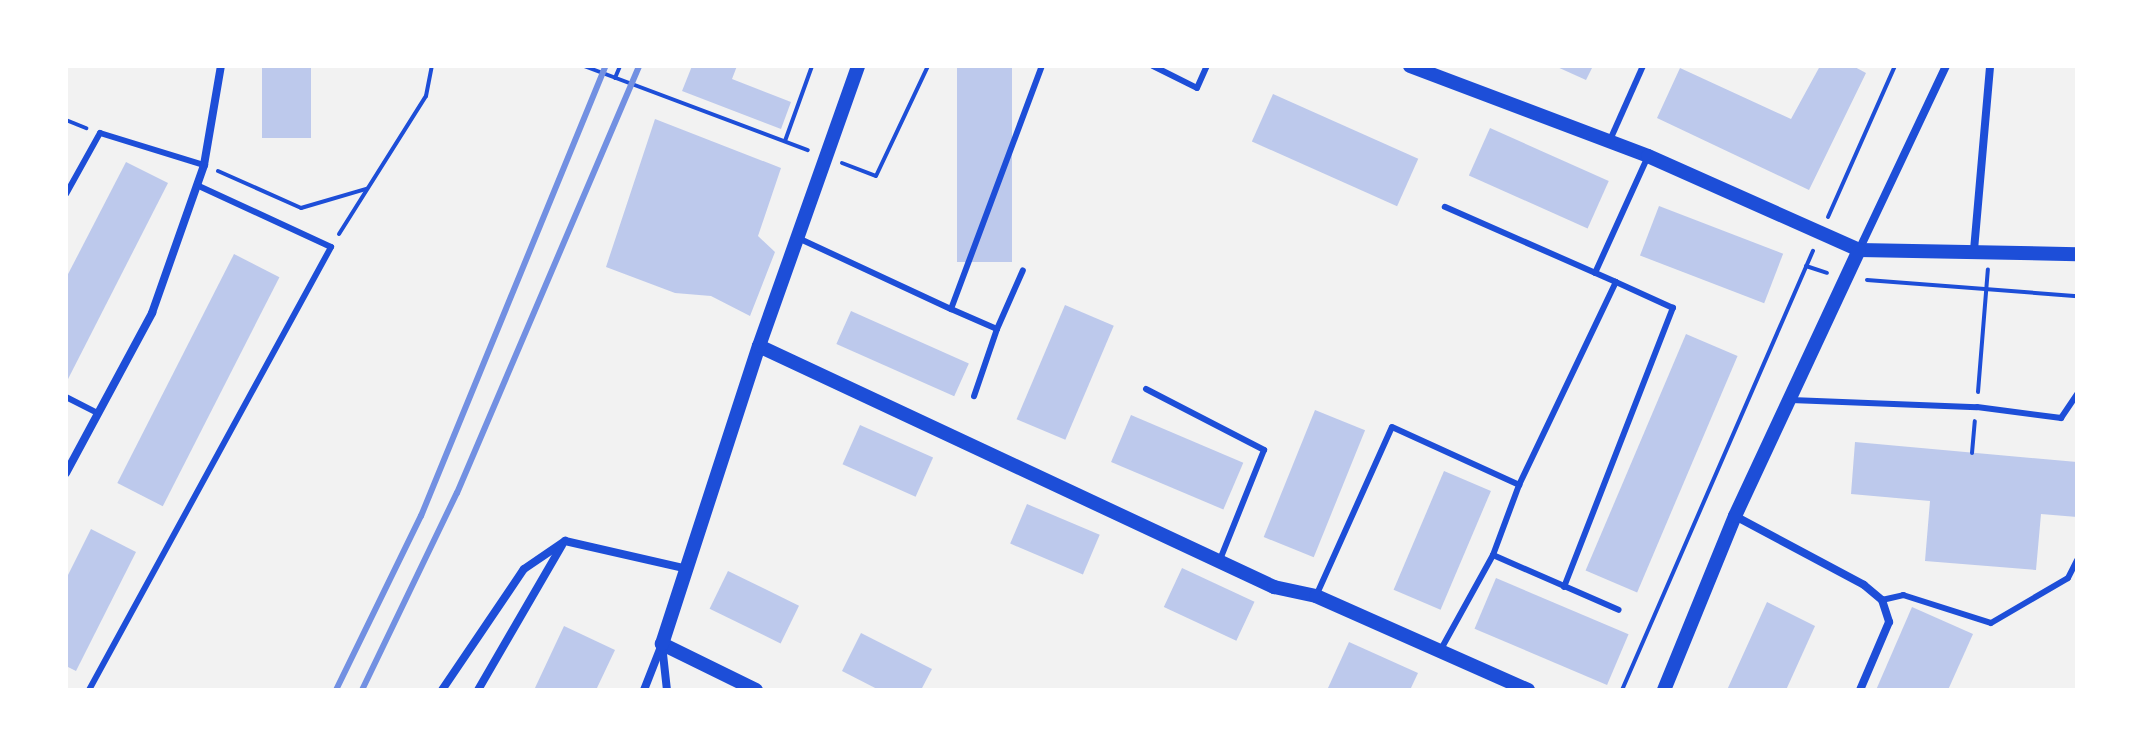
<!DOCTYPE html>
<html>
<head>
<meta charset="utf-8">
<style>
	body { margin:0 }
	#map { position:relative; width:2143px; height:756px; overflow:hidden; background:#f2f2f2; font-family:"Open Sans",sans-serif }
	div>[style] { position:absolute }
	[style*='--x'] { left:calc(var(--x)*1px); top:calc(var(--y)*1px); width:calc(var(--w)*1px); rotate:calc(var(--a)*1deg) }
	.building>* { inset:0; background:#bdc9ec; transform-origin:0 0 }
	.path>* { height:4px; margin:-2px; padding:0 2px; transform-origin:2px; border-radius:2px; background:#1d4ed8 }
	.service>* { height:6px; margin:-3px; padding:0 3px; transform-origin:3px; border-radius:3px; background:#1d4ed8 }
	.minor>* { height:8px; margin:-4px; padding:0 4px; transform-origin:4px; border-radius:4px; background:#1d4ed8 }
	.tertiary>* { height:14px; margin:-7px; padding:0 7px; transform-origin:7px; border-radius:7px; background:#1d4ed8 }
	.rail>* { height:6px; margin:-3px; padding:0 3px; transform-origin:3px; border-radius:3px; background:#7290e2 }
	span { translate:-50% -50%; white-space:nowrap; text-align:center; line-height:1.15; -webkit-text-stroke:8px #fff; paint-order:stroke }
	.frame { position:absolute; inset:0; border:68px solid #fff; pointer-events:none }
</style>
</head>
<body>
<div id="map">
	<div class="building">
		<i style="left:262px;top:66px;width:49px;height:72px"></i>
		<i style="clip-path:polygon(692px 66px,737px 66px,732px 79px,791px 102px,781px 129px,682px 91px)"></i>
		<i style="left:957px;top:66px;width:55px;height:196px"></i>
		<i style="clip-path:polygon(1555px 66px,1593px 66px,1586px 80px)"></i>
		<i style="clip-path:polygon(1820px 66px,1853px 66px,1866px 73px,1809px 190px,1657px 118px,1680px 68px,1791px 119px)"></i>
		<i style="left:1273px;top:94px;width:159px;height:52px;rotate:24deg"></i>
		<i style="clip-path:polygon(655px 119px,781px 168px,758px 236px,775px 252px,750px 316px,711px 296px,675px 293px,606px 267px)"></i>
		<i style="left:1490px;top:128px;width:130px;height:52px;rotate:24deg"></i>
		<i style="clip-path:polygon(126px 162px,168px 183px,66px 383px,66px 278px)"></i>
		<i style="left:1659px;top:206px;width:133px;height:53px;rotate:21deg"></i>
		<i style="left:234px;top:254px;width:51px;height:257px;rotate:27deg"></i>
		<i style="left:1065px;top:305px;width:53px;height:124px;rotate:23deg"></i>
		<i style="left:851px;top:311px;width:129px;height:36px;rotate:24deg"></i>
		<i style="left:1686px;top:334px;width:56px;height:257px;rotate:23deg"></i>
		<i style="left:1315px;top:410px;width:54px;height:137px;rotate:22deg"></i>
		<i style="left:1131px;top:415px;width:122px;height:51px;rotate:23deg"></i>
		<i style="left:860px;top:425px;width:80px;height:43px;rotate:24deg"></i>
		<i style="clip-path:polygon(1855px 442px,2077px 462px,2077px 517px,2041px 514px,2036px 570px,1925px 561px,1930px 501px,1851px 494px)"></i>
		<i style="left:1444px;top:471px;width:51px;height:129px;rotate:23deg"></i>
		<i style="left:1027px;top:504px;width:79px;height:43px;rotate:23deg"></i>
		<i style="clip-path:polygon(91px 529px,136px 552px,76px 671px,66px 666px,66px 579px)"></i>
		<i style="left:1182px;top:568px;width:80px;height:43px;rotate:25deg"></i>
		<i style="left:728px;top:571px;width:79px;height:42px;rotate:26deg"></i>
		<i style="left:1496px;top:578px;width:144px;height:55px;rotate:23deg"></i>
		<i style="clip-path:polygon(1767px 602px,1815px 626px,1786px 690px,1727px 690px)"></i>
		<i style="clip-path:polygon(1912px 607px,1973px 634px,1948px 690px,1876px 690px)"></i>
		<i style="clip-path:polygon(564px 626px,615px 650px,596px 690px,534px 690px)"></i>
		<i style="clip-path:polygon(861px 633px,932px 669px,921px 690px,879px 690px,842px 671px)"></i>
		<i style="clip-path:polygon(1349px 642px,1418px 673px,1410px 690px,1328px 688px)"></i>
	</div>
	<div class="path">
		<i style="--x:584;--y:66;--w:239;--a:20.6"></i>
		<i style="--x:615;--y:78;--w:13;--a:-67"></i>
		<i style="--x:66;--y:120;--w:22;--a:22"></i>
		<i style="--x:785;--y:141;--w:80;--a:-70.2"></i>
		<i style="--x:842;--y:163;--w:36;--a:21"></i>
		<i style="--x:876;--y:176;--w:122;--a:-64.7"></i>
		<i style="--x:218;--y:171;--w:91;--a:24"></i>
		<i style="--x:301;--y:208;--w:68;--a:-16.3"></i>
		<i style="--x:1828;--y:217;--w:165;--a:-66.1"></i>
		<i style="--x:339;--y:234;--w:163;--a:-57.8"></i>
		<i style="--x:426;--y:96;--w:31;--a:-79"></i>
		<i style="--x:1806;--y:266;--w:22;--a:18"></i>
		<i style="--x:1867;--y:280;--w:211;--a:4.4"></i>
		<i style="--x:1978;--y:392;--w:123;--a:-85.4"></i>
		<i style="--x:1972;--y:453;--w:32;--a:-85"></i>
		<i style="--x:1622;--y:690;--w:479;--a:-66.5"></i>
	</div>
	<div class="service">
		<i style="--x:1153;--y:66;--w:49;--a:26.6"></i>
		<i style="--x:1197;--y:88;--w:24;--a:-66"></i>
		<i style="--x:1610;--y:140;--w:81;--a:-66"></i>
		<i style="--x:66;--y:194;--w:70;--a:-60.9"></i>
		<i style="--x:100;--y:133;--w:109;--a:17.1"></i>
		<i style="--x:798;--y:238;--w:169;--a:24.9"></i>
		<i style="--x:951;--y:309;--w:259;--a:-69.5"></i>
		<i style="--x:1595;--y:273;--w:128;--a:-65.6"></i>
		<i style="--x:951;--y:309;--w:50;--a:23.5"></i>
		<i style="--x:997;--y:329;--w:71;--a:108.9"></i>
		<i style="--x:997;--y:329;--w:64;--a:-66.2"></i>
		<i style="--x:1146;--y:389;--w:133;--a:27.3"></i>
		<i style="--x:1264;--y:450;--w:121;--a:111.9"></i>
		<i style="--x:66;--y:397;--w:35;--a:27"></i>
		<i style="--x:1791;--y:400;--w:186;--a:2.2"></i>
		<i style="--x:1977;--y:407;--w:85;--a:7.5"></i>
		<i style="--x:2061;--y:418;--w:29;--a:-56"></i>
		<i style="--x:1493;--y:555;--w:137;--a:23.6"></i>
		<i style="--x:1564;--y:587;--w:300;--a:-68.7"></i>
		<i style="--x:1673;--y:308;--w:63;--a:-155.5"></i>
		<i style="--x:1316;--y:596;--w:185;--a:-65.8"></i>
		<i style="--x:1392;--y:427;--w:140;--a:24.5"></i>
		<i style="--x:1519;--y:485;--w:225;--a:-64.5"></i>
		<i style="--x:1616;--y:282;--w:187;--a:-156.3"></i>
		<i style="--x:1882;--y:600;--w:22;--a:-13"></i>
		<i style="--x:1903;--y:595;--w:92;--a:17.7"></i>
		<i style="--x:1991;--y:623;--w:89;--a:-30.3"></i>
		<i style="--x:2068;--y:578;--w:20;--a:-63"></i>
		<i style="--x:1440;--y:651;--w:110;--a:-61.1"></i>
		<i style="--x:1493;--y:555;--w:75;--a:-69.6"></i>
		<i style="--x:89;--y:690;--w:505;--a:-61.35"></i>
		<i style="--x:331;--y:247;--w:148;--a:-155.2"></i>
	</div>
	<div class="minor">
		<i style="--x:1859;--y:250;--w:204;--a:-64.7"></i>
		<i style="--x:1974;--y:250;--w:185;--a:-85"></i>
		<i style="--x:66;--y:473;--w:182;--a:-61.7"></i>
		<i style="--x:152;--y:313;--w:157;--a:-70.6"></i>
		<i style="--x:204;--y:165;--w:100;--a:-80.3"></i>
		<i style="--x:1735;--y:516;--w:146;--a:28.1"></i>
		<i style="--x:1864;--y:585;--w:23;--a:40"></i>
		<i style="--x:1882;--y:600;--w:23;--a:72"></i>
		<i style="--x:1889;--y:622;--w:74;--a:113.1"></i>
		<i style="--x:662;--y:645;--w:45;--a:83.7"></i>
		<i style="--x:442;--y:690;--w:146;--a:-55.9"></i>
		<i style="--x:524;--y:569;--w:50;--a:-34.3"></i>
		<i style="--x:565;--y:541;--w:122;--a:12.8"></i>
		<i style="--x:478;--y:690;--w:168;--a:-59.9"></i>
		<i style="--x:644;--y:690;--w:49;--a:-68.6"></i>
	</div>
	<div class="tertiary">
		<i style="--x:1410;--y:66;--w:254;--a:20.7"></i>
		<i style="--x:1648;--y:156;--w:231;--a:24"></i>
		<i style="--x:1859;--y:250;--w:218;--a:1.1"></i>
		<i style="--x:759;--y:346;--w:569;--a:25.08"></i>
		<i style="--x:1274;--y:587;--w:43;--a:12.1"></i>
		<i style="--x:1316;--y:596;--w:232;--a:23.9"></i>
		<i style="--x:756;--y:690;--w:105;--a:-153.9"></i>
		<i style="--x:662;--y:644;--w:313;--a:-72"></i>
		<i style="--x:759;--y:346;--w:297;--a:-70.5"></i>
		<i style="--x:1664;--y:690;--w:188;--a:-67.8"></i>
		<i style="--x:1735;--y:516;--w:293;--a:-65"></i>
	</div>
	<div class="rail">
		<i style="--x:336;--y:690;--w:194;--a:-64"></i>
		<i style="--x:421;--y:516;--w:487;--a:-67.7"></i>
		<i style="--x:362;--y:690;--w:219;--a:-64.3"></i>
		<i style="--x:457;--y:493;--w:464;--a:-66.9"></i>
	</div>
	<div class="frame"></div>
</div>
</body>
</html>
